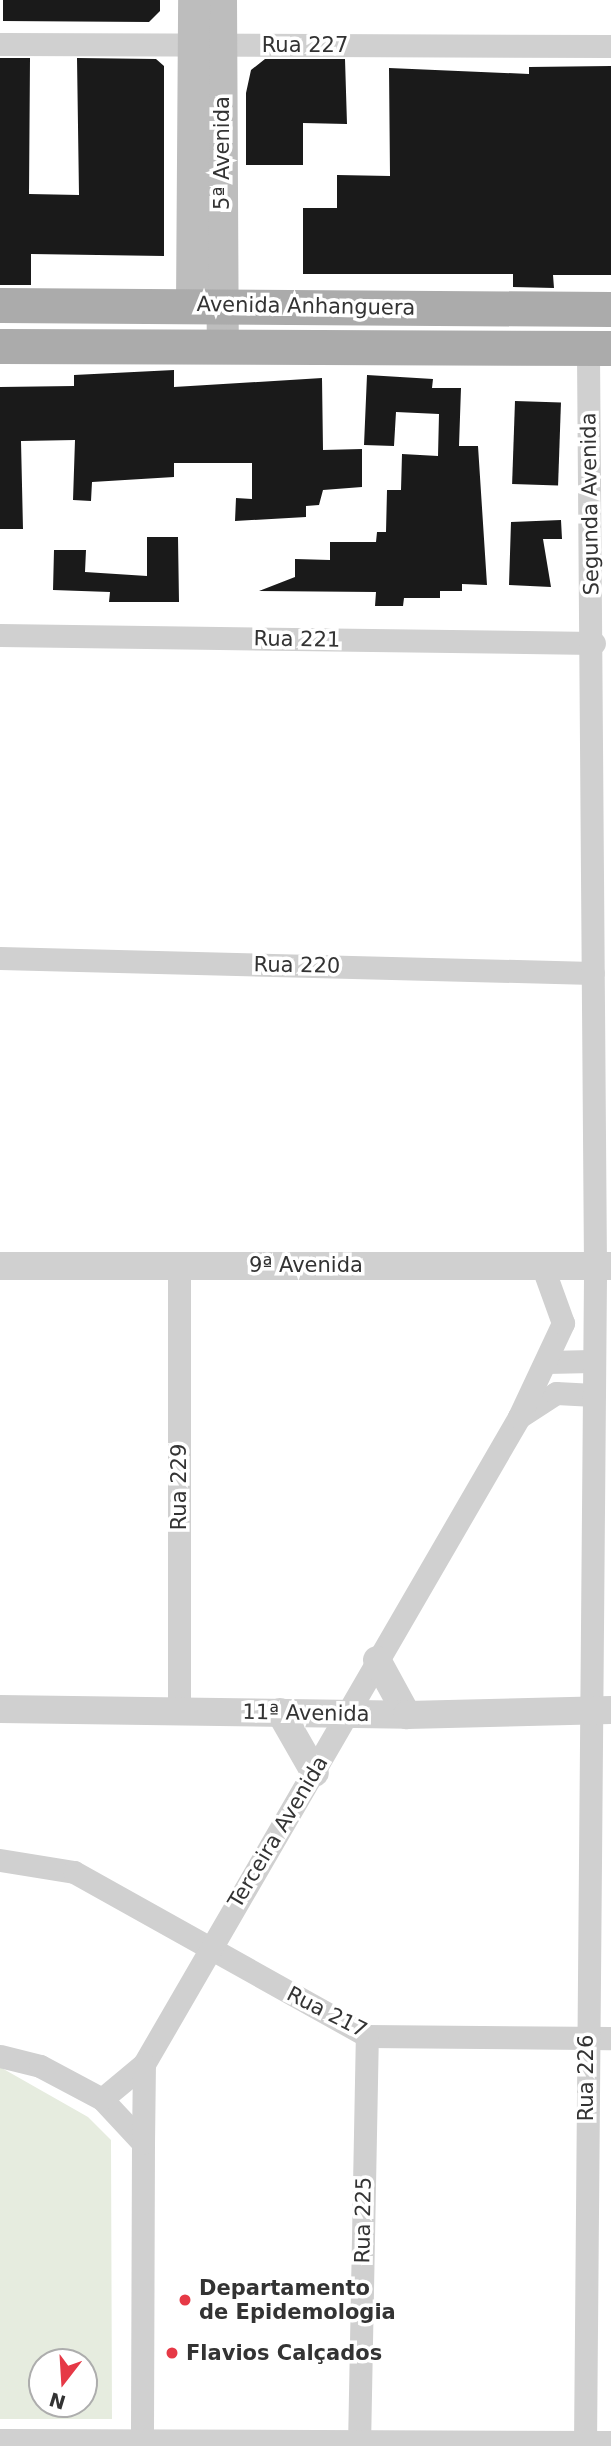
<!DOCTYPE html>
<html>
<head>
<meta charset="utf-8">
<style>
	body { margin:0 }
	#map { position:relative; width:611px; height:2446px; overflow:hidden; background:#fff; font-family:"DejaVu Sans",sans-serif }
	div>[style] { position:absolute }
	[style*='--x'] { left:calc(var(--x)*1px); top:calc(var(--y)*1px); width:calc(var(--w)*1px); rotate:calc(var(--a)*1deg) }
	.green>* { inset:0; background:#e6ecdf }
	.building>* { inset:0; background:#1a1a1a; transform-origin:0 0 }
	.minor>* { height:23px; margin:-11.5px; padding:0 11.5px; transform-origin:11.5px; border-radius:11.5px; background:#d0d0d0 }
	.tertiary>* { height:28px; margin:-14px; padding:0 14px; transform-origin:14px; border-radius:14px; background:#d0d0d0 }
	.secondary>* { height:32px; margin:-16px; padding:0 16px; transform-origin:16px; border-radius:16px; background:#bdbdbd }
	.primary>* { height:35px; margin:-17.5px; padding:0 17.5px; transform-origin:17.5px; border-radius:17.5px; background:#ababab }
	.dots>* { width:19px; height:19px; translate:-50% -50%; box-sizing:border-box; border:4px solid #fff; border-radius:50% }
	span { translate:-50% -50%; white-space:nowrap; text-align:center; line-height:1.15; -webkit-text-stroke:7px #fff; paint-order:stroke }
	.street-label { font-size:21px; color:#333 }
	.poi-label { font-size:21px; color:#333; font-weight:700 }
	.left { translate:0 -50%; text-align:left }
	.north { position:absolute; left:28px; top:2348px; width:70px; height:70px; box-sizing:border-box; background:#fff; border:2px solid #adadad; border-radius:50%; rotate:197deg; font-size:19px; font-weight:700; line-height:28px; text-align:center; color:#333 }
	.north::after { content:''; display:block; margin:auto; width:24px; height:32px; background:#e63946; clip-path:polygon(50% 0,100% 100%,50% 72%,0 100%) }
</style>
</head>
<body>
<div id="map">
	<div class="green">
		<i style="clip-path:polygon(evenodd,0 2067px,88px 2117px,111px 2140px,112px 2419px,0 2419px,0 2067px,42px 2362px,84px 2362px,84px 2404px,42px 2404px,42px 2362px)"></i>
	</div>
	<div class="building">
		<i style="clip-path:polygon(3px 0,160px 0,160px 11px,149px 22px,3px 21px)"></i>
		<i style="clip-path:polygon(0 58px,30px 58px,29px 194px,79px 195px,77px 58px,156px 59px,164px 66px,164px 256px,31px 254px,31px 285px,0 285px)"></i>
		<i style="clip-path:polygon(265px 59px,345px 59px,347px 124px,303px 123px,303px 165px,246px 165px,246px 93px,251px 70px)"></i>
		<i style="clip-path:polygon(611px 66px,611px 275px,553px 275px,554px 288px,513px 287px,513px 274px,303px 274px,303px 208px,337px 208px,337px 175px,390px 176px,389px 68px,529px 74px,529px 67px)"></i>
		<i style="clip-path:polygon(174px 370px,174px 387px,322px 378px,323px 450px,362px 449px,362px 487px,323px 490px,319px 505px,306px 506px,306px 517px,235px 521px,236px 498px,252px 499px,252px 463px,174px 463px,174px 477px,92px 482px,91px 501px,73px 500px,75px 440px,21px 441px,23px 529px,0 529px,0 387px,74px 386px,74px 375px)"></i>
		<i style="clip-path:polygon(367px 375px,433px 379px,432px 388px,461px 388px,459px 446px,478px 446px,487px 585px,462px 584px,462px 591px,440px 591px,440px 598px,404px 598px,403px 606px,375px 606px,376px 592px,259px 591px,295px 577px,295px 559px,330px 560px,330px 542px,376px 542px,377px 532px,386px 532px,387px 490px,401px 490px,402px 454px,438px 456px,439px 414px,396px 412px,394px 446px,364px 445px)"></i>
		<i style="left:515px;top:401px;width:46px;height:83px;rotate:2deg"></i>
		<i style="clip-path:polygon(561px 520px,562px 539px,543px 539px,551px 587px,509px 585px,511px 522px)"></i>
		<i style="clip-path:polygon(147px 537px,178px 537px,179px 602px,109px 602px,110px 592px,53px 590px,54px 550px,86px 550px,85px 572px,147px 576px)"></i>
	</div>
	<div class="minor">
		<i style="--x:0;--y:44;--w:611;--a:0.19"></i>
		<i style="--x:0;--y:635;--w:594;--a:0.77"></i>
		<i style="--x:0;--y:958;--w:593;--a:1.45"></i>
		<i style="--x:546;--y:1362;--w:47;--a:-1.2"></i>
		<i style="--x:519;--y:1417;--w:44;--a:-33"></i>
		<i style="--x:556;--y:1393;--w:38;--a:3"></i>
		<i style="--x:179;--y:1710;--w:445;--a:-90"></i>
		<i style="--x:0;--y:1860;--w:75;--a:9.2"></i>
		<i style="--x:74;--y:1872;--w:336;--a:29.2"></i>
		<i style="--x:367;--y:2036;--w:244;--a:0.5"></i>
		<i style="--x:0;--y:2056;--w:41;--a:14"></i>
		<i style="--x:40;--y:2066;--w:70;--a:28"></i>
		<i style="--x:102;--y:2099;--w:60;--a:47"></i>
		<i style="--x:143;--y:2143;--w:303;--a:90.2"></i>
		<i style="--x:102;--y:2099;--w:55;--a:-39.8"></i>
		<i style="--x:144;--y:2064;--w:748;--a:-59.9"></i>
		<i style="--x:519;--y:1417;--w:104;--a:-64.9"></i>
		<i style="--x:563;--y:1323;--w:62;--a:-109.9"></i>
		<i style="--x:143;--y:2143;--w:79;--a:-89.3"></i>
		<i style="--x:359;--y:2446;--w:410;--a:-88.9"></i>
		<i style="--x:585;--y:2446;--w:1180;--a:-89.51"></i>
		<i style="--x:595;--y:1266;--w:918;--a:-90.44"></i>
	</div>
	<div class="tertiary">
		<i style="--x:0;--y:1266;--w:611;--a:0"></i>
		<i style="--x:377;--y:1660;--w:63;--a:61.4"></i>
		<i style="--x:0;--y:1709;--w:407;--a:0.8"></i>
		<i style="--x:407;--y:1715;--w:204;--a:-1.4"></i>
		<i style="--x:280;--y:1712;--w:70;--a:60.2"></i>
		<i style="--x:0;--y:2443;--w:611;--a:0.19"></i>
	</div>
	<div class="secondary">
		<i style="--x:221;--y:0;--w:344;--a:89.7"></i>
		<i style="--x:192;--y:305;--w:305;--a:-89.6"></i>
	</div>
	<div class="primary">
		<i style="--x:0;--y:305;--w:611;--a:0.38"></i>
		<i style="--x:0;--y:346;--w:611;--a:0.19"></i>
	</div>
	<div class="dots">
		<i style="left:185px;top:2300px;background:#e63946"></i>
		<i style="left:172px;top:2353px;background:#e63946"></i>
	</div>
	<div class="street-label">
		<span style="left:305px;top:45px">Rua 227</span>
		<span style="left:222px;top:153px;rotate:-90deg">5ª Avenida</span>
		<span style="left:306px;top:306px;rotate:1deg">Avenida Anhanguera</span>
		<span style="left:590px;top:504px;rotate:-91deg">Segunda Avenida</span>
		<span style="left:297px;top:639px;rotate:1deg">Rua 221</span>
		<span style="left:297px;top:965px;rotate:1deg">Rua 220</span>
		<span style="left:306px;top:1265px">9ª Avenida</span>
		<span style="left:179px;top:1487px;rotate:-90deg">Rua 229</span>
		<span style="left:306px;top:1713px;rotate:1deg">11ª Avenida</span>
		<span style="left:278px;top:1832px;rotate:-59deg">Terceira Avenida</span>
		<span style="left:327px;top:2012px;rotate:27deg">Rua 217</span>
		<span style="left:586px;top:2078px;rotate:-90deg">Rua 226</span>
		<span style="left:363px;top:2220px;rotate:-89deg">Rua 225</span>
	</div>
	<div class="poi-label">
		<span class="left" style="left:199px;top:2300px">Departamento<br>de Epidemologia</span>
		<span class="left" style="left:186px;top:2353px">Flavios Calçados</span>
	</div>
	<div class="north">N</div>
</div>
</body>
</html>
